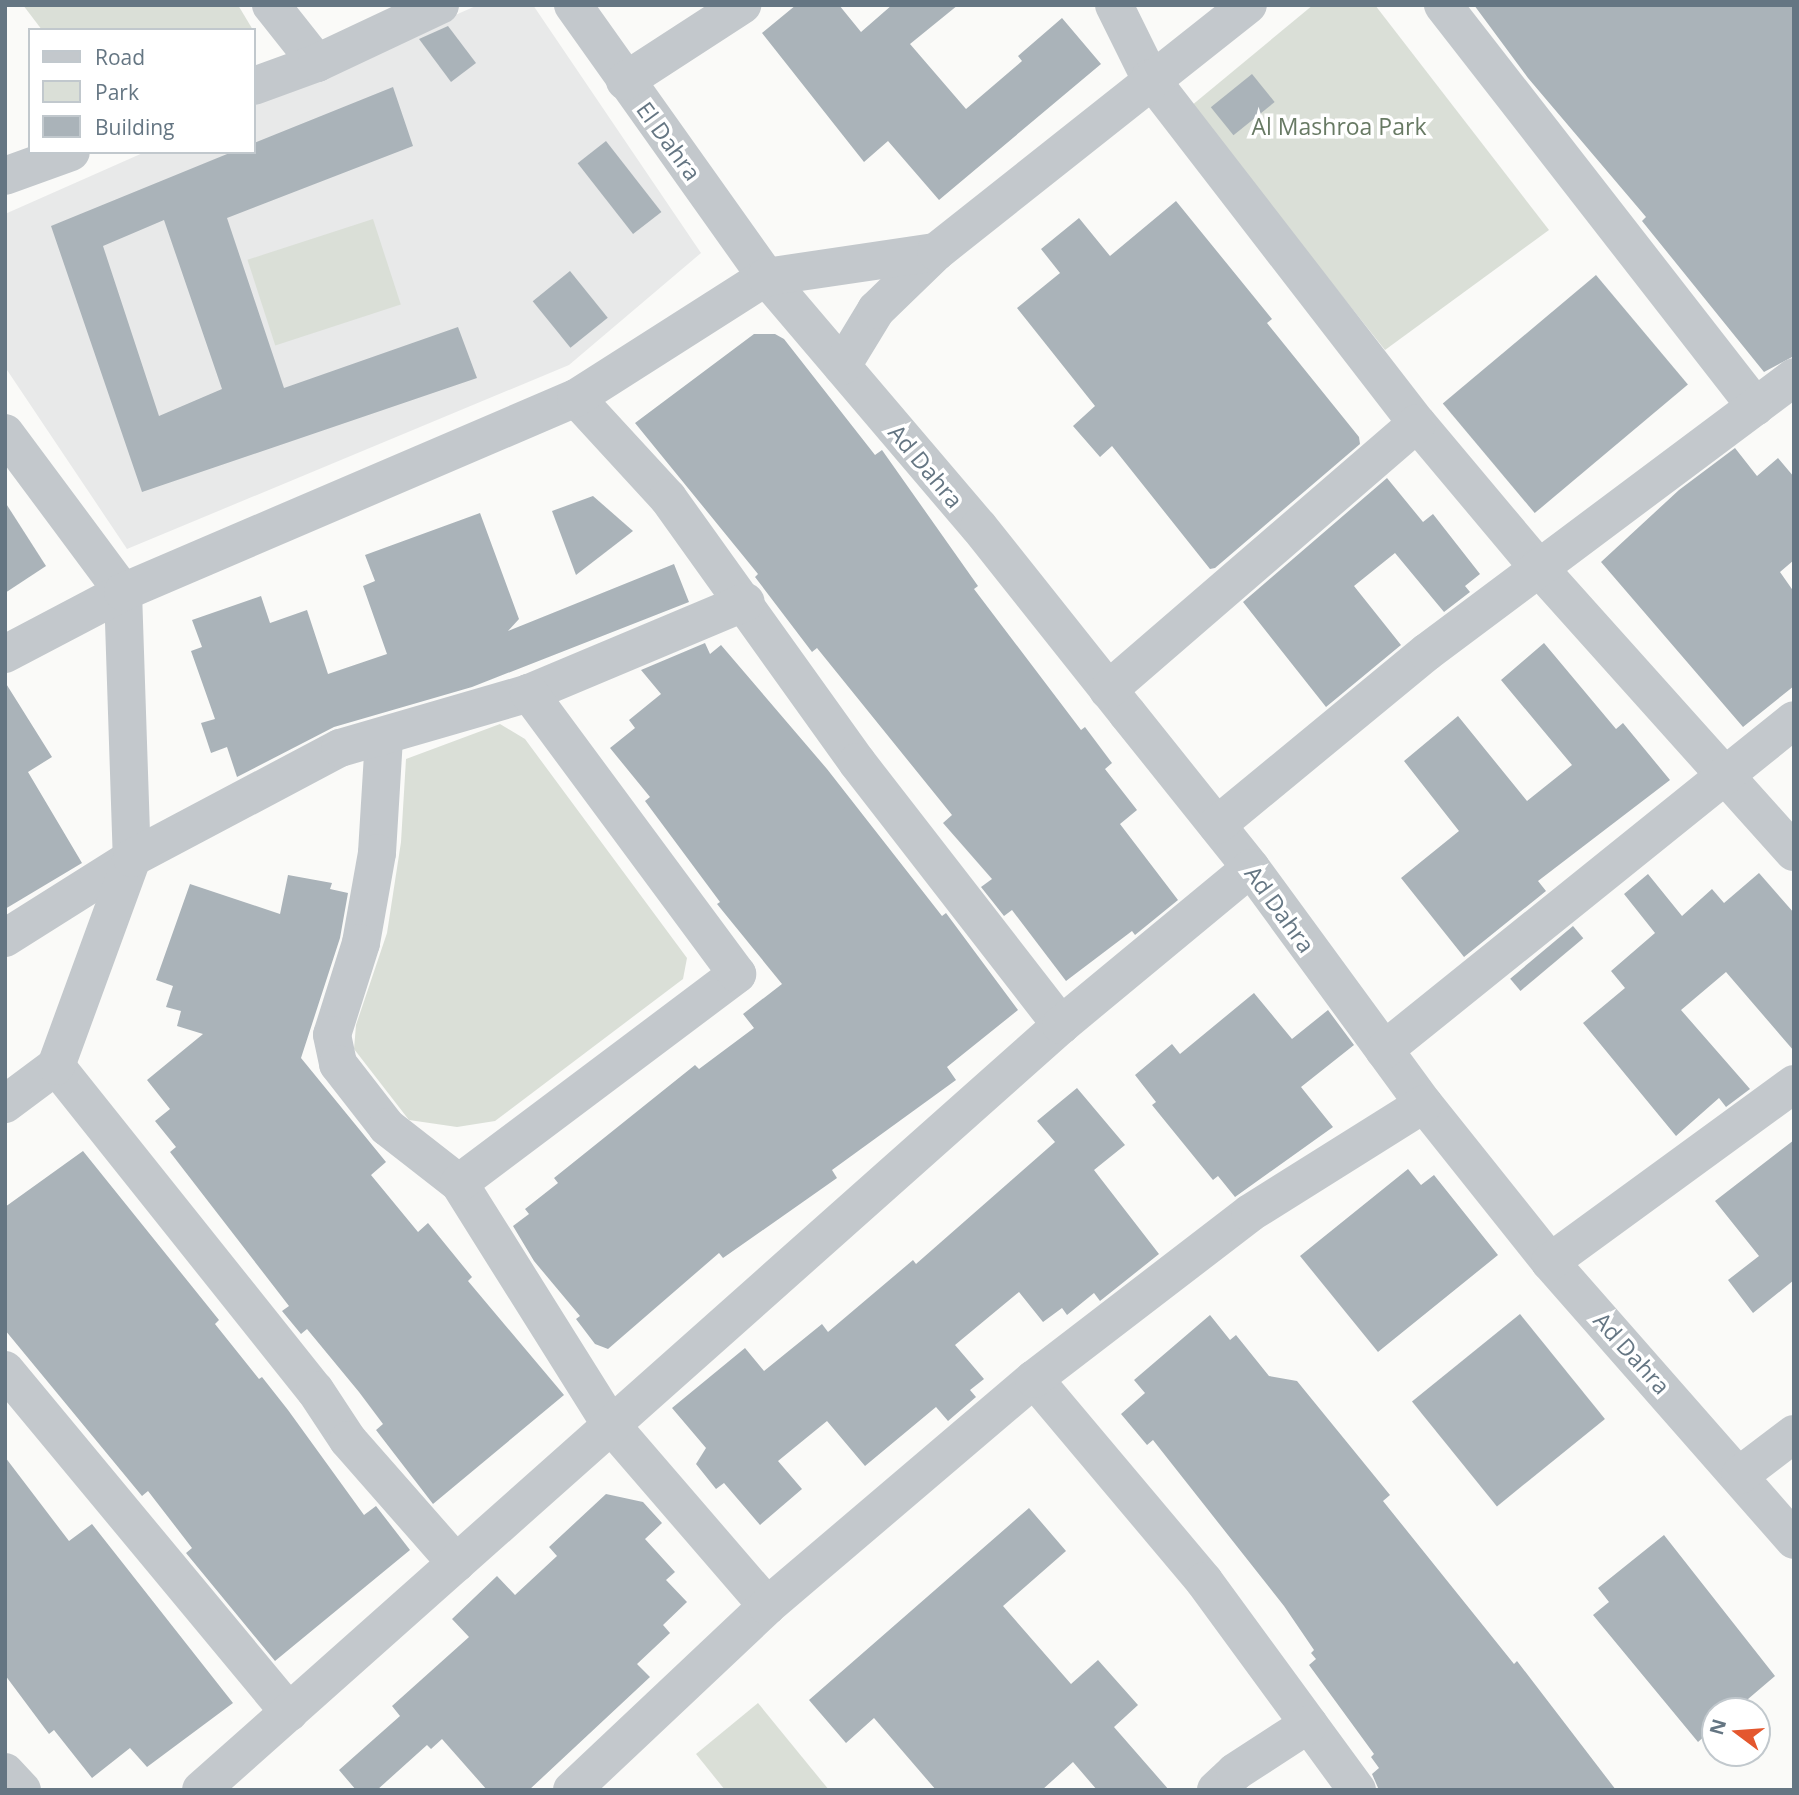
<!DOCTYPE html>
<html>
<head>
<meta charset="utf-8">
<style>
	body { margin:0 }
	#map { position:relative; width:1799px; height:1795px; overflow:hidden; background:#fafaf8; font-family:"Open Sans",sans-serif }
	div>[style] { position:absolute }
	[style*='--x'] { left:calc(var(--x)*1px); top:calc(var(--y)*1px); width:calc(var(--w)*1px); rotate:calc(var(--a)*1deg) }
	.built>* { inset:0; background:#e8e9e9 }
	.green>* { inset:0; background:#dadfd7; transform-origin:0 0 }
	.building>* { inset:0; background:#aab3b9; transform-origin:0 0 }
	.minor>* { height:38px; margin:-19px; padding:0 19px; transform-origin:19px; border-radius:19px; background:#c3c8cc }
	span { translate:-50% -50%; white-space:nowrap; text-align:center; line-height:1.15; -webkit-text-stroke:7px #fff; paint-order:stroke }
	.park-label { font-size:23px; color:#687a64 }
	.street-label { font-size:23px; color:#657683 }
	.frame { position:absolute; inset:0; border:7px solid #657683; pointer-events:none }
	.legend { position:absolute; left:28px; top:28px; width:228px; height:126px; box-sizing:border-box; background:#fff; border:2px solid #c1c8cd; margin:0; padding:9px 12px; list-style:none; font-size:21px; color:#657683 }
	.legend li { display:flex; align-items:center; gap:14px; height:35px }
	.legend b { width:35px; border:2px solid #c1c8cd }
	.north { position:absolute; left:1701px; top:1697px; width:70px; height:70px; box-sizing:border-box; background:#fff; border:2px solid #c1c8cd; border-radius:50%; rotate:286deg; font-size:19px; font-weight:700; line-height:28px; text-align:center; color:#657683 }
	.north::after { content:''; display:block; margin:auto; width:24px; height:32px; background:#e4572e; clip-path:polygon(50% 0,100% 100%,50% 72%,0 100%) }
</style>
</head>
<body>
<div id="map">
	<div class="built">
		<i style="clip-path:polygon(478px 5px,533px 5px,701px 253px,569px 365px,127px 549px,5px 367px,5px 214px,145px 152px,254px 152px,254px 104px)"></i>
	</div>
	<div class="green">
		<i style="clip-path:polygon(23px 5px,238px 5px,253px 30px,42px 30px)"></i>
		<i style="clip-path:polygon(1313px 5px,1375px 5px,1549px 230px,1385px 350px,1191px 106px)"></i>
		<i style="left:373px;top:219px;width:90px;height:132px;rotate:72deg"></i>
		<i style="clip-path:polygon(500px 724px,525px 739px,687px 958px,683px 979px,495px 1121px,457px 1127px,409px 1120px,354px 1049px,356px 1025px,387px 933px,401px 842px,406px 759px)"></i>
		<i style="clip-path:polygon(758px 1703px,829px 1790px,725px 1790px,696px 1754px)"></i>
	</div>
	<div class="building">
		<i style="clip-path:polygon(796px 5px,839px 5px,861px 32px,892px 5px,958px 5px,910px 44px,966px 109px,1022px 61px,1018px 56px,1062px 18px,1101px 64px,939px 200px,888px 141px,864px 162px,762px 33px)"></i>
		<i style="clip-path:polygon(1474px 5px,1794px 5px,1794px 356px,1764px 372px,1642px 221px,1646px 217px,1528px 78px)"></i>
		<i style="clip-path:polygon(448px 26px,476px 63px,451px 82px,419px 39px)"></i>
		<i style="left:1252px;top:74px;width:36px;height:53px;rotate:51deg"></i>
		<i style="clip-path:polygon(evenodd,393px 87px,413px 146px,227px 218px,284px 388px,458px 327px,477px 378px,142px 492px,51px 226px,232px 152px,254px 152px,254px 143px,393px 87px,164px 220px,222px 389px,159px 416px,103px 246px,164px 220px)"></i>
		<i style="left:606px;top:141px;width:90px;height:36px;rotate:52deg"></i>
		<i style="clip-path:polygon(1176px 201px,1272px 319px,1267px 323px,1359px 437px,1360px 444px,1215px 568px,1210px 569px,1112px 446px,1100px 457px,1073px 426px,1095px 406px,1017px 308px,1060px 273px,1041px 249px,1079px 218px,1110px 256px)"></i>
		<i style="left:570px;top:271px;width:60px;height:48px;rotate:51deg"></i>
		<i style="left:1596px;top:275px;width:143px;height:200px;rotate:50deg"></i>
		<i style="clip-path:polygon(754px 334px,775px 334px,784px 339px,875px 455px,882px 450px,978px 586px,974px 589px,1081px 730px,1085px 727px,1112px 763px,1105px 769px,1137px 810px,1120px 824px,1178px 900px,1135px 935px,1132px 931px,1066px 981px,1012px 910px,1004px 916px,981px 887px,992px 879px,943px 823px,952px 815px,817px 648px,812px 652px,755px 577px,758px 574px,635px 423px)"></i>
		<i style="clip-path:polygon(1735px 448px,1757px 476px,1778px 458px,1794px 477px,1794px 560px,1780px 572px,1794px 592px,1794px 686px,1743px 727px,1601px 562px,1679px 490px)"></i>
		<i style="clip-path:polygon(1387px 478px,1423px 522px,1433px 514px,1480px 574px,1465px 586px,1470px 592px,1444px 612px,1395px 553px,1354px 586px,1401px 645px,1326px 707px,1243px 602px)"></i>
		<i style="clip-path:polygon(593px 496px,633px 531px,576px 575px,552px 511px)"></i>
		<i style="clip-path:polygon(5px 502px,46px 566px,5px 593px)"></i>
		<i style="clip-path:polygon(480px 513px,519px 619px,508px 631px,674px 564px,689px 602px,472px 687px,334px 727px,237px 777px,227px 747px,211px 753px,201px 723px,215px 719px,191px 651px,202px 647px,192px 620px,261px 596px,270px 623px,307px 610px,328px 674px,387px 654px,363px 586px,375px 581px,365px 555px)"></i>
		<i style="clip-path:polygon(705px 643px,710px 654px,721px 645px,827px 769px,942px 916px,946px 913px,1018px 1010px,947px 1067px,956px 1080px,832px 1170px,837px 1178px,723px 1258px,719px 1253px,608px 1349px,595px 1344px,576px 1319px,580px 1316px,534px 1261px,513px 1226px,529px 1214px,525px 1209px,558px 1183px,554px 1178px,695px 1065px,699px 1069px,754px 1028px,743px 1014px,782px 984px,717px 904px,720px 902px,645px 801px,650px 797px,610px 748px,635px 728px,629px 720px,661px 694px,641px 670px)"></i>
		<i style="clip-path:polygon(1544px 643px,1616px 729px,1623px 723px,1670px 780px,1538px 881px,1546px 891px,1464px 957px,1401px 878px,1459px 831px,1404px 761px,1458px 716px,1527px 801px,1572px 765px,1501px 680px)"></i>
		<i style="clip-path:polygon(5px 682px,52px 757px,28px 772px,82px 863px,5px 909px)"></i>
		<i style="clip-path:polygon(1759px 873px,1794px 913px,1794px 1051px,1726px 972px,1681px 1010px,1750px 1089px,1726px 1107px,1719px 1098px,1676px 1136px,1583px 1023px,1625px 988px,1611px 971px,1655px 933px,1624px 894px,1648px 874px,1682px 916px,1712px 889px,1724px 903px)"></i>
		<i style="clip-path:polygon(288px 875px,332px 883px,330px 889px,348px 893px,340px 938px,301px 1058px,386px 1162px,371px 1175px,418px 1232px,428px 1223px,472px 1277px,468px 1281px,564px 1395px,433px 1504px,376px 1430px,383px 1424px,359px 1392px,307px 1329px,301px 1334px,282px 1311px,289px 1306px,170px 1152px,176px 1147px,155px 1121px,170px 1109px,147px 1080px,203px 1034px,177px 1026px,181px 1011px,166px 1007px,173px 986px,156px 980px,190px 884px,280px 914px)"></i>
		<i style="left:1573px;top:926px;width:16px;height:82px;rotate:50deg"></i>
		<i style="clip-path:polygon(1254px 993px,1292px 1039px,1328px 1010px,1354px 1045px,1301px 1087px,1333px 1127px,1235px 1197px,1218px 1176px,1213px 1180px,1152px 1105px,1156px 1102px,1135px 1075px,1172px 1044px,1180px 1054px)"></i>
		<i style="clip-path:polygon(1077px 1088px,1125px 1145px,1094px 1170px,1159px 1254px,1100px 1301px,1094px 1293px,1067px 1315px,1062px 1308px,1043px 1322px,1019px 1292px,955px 1345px,984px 1379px,970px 1390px,976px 1397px,948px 1421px,936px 1407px,865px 1466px,827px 1421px,778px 1461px,802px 1489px,760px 1525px,724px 1483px,716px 1489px,696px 1464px,706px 1448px,672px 1408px,745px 1348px,764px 1371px,822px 1324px,828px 1332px,913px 1260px,916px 1264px,1055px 1142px,1037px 1121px)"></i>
		<i style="clip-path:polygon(1794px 1140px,1794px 1280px,1753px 1313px,1728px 1280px,1759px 1256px,1715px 1201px)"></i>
		<i style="clip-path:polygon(83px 1151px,219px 1320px,215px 1324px,259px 1379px,262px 1377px,288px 1410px,364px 1515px,376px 1506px,410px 1550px,275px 1661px,186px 1553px,192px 1548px,148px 1491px,142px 1496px,5px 1330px,5px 1207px)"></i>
		<i style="clip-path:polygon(1408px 1169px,1421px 1185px,1434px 1175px,1498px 1255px,1378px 1352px,1300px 1256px)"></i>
		<i style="left:1520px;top:1314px;width:135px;height:139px;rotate:51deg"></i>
		<i style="clip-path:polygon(1210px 1315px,1230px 1340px,1236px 1335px,1269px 1376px,1297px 1381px,1390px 1495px,1383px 1501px,1514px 1664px,1517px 1661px,1616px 1790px,1379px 1790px,1372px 1774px,1379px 1768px,1371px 1757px,1374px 1754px,1309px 1665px,1316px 1659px,1311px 1653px,1314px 1650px,1284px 1606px,1153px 1440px,1147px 1445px,1121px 1414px,1145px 1393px,1134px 1380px)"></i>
		<i style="clip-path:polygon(5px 1457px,69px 1541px,92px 1524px,233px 1703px,147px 1767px,130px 1748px,92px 1778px,54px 1730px,49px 1734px,5px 1675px)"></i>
		<i style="clip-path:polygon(606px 1494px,643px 1502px,662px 1523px,645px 1539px,675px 1572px,666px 1580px,687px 1602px,663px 1625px,670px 1633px,637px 1664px,650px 1677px,529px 1790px,487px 1790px,442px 1739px,431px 1749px,427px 1745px,377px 1790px,356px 1790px,339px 1770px,400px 1716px,392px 1706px,469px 1637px,452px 1619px,497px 1576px,515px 1595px,557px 1556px,549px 1547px)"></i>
		<i style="clip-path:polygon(1029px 1508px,1066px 1551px,1003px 1606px,1071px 1684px,1098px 1660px,1138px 1705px,1114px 1727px,1169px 1790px,1097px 1790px,1073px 1762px,1042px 1790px,936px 1790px,874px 1718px,846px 1743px,809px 1700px)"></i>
		<i style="clip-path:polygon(1664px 1535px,1775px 1676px,1734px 1711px,1715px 1711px,1715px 1727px,1698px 1742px,1593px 1615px,1609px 1602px,1598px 1588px)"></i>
	</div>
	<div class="minor">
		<i style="--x:271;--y:5;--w:74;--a:51.6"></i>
		<i style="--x:573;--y:5;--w:334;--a:54.6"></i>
		<i style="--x:766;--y:277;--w:328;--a:49.6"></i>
		<i style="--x:979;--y:527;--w:238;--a:51.5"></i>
		<i style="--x:1127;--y:713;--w:198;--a:51.3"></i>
		<i style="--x:1251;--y:868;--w:293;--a:53.8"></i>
		<i style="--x:1424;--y:1104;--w:202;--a:51.4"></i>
		<i style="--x:1550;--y:1262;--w:370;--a:48.7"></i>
		<i style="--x:1114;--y:5;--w:81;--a:63.7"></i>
		<i style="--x:1150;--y:78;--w:436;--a:52.3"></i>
		<i style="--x:1417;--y:423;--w:188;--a:50"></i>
		<i style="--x:1538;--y:567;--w:383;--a:48.1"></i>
		<i style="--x:1443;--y:5;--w:509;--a:52.1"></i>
		<i style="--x:625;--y:81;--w:140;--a:-33"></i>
		<i style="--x:254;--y:86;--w:67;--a:-20.1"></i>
		<i style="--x:317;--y:63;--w:136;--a:-25.2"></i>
		<i style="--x:5;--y:176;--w:70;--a:-20"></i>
		<i style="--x:842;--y:366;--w:66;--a:-58.7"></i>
		<i style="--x:876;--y:310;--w:83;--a:-44"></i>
		<i style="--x:576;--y:398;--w:136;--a:47.4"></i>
		<i style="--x:668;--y:498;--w:325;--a:54.4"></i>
		<i style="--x:857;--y:762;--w:333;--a:52.2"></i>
		<i style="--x:5;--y:433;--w:198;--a:53.4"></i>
		<i style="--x:123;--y:592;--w:266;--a:88.1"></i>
		<i style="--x:132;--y:858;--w:150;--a:147.8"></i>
		<i style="--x:5;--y:654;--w:133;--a:-27.7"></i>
		<i style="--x:123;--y:592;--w:493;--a:-23.2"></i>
		<i style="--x:576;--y:398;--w:225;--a:-32.5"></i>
		<i style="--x:766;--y:277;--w:172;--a:-8.4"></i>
		<i style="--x:936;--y:252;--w:398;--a:-38.4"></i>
		<i style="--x:1108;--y:690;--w:408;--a:-40.8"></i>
		<i style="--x:384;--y:738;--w:115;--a:93.5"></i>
		<i style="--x:377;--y:853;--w:91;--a:100.1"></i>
		<i style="--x:361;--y:943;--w:96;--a:107.5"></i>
		<i style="--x:332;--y:1035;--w:30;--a:78"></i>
		<i style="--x:338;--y:1064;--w:80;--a:52.1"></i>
		<i style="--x:387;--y:1127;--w:91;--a:37.9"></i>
		<i style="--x:459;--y:1183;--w:286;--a:57.9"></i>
		<i style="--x:611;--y:1425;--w:239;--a:49.2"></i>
		<i style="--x:1217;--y:825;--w:272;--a:-39.5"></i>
		<i style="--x:1427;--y:652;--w:459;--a:-36.8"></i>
		<i style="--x:1384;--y:1050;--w:526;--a:-38.83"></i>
		<i style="--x:56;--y:1066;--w:415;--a:51.4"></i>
		<i style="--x:315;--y:1390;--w:60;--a:56.6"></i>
		<i style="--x:348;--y:1440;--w:164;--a:48.7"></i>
		<i style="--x:5;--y:1104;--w:64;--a:-36.7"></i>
		<i style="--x:56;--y:1066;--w:221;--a:-69.9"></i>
		<i style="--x:132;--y:858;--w:235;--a:-27.9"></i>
		<i style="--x:340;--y:748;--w:197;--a:-16.2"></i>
		<i style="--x:529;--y:693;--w:235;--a:-22.8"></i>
		<i style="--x:459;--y:1183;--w:348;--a:-36.9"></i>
		<i style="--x:737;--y:974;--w:350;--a:-126.5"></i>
		<i style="--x:1550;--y:1262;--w:302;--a:-36.1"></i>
		<i style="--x:5;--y:1370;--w:445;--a:50.3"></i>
		<i style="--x:1034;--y:1379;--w:264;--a:49.9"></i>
		<i style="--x:1204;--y:1581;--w:259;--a:53.8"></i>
		<i style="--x:1740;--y:1475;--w:68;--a:-37.2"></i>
		<i style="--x:5;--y:1772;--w:25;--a:47"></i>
		<i style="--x:201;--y:1790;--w:1151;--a:-41.65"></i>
		<i style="--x:1061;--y:1025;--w:246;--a:-39.6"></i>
		<i style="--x:572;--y:1790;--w:268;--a:-43.3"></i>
		<i style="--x:767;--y:1606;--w:350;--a:-40.4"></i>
		<i style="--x:1034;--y:1379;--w:272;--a:-37.5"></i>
		<i style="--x:1250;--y:1213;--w:205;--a:-32.1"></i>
		<i style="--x:1216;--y:1790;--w:26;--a:-43"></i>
		<i style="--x:1235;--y:1772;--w:88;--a:-33"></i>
	</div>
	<div class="park-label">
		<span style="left:1339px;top:126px">Al Mashroa Park</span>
	</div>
	<div class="street-label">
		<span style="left:669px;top:141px;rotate:54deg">El Dahra</span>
		<span style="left:926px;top:466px;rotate:50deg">Ad Dahra</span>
		<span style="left:1280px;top:909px;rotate:54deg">Ad Dahra</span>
		<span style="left:1632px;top:1353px;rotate:48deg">Ad Dahra</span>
	</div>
	<div class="frame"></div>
	<ul class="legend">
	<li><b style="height:9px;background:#c3c8cc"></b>Road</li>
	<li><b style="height:19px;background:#dadfd7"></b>Park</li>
	<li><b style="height:19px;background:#aab3b9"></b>Building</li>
	</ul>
	<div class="north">N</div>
</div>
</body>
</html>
